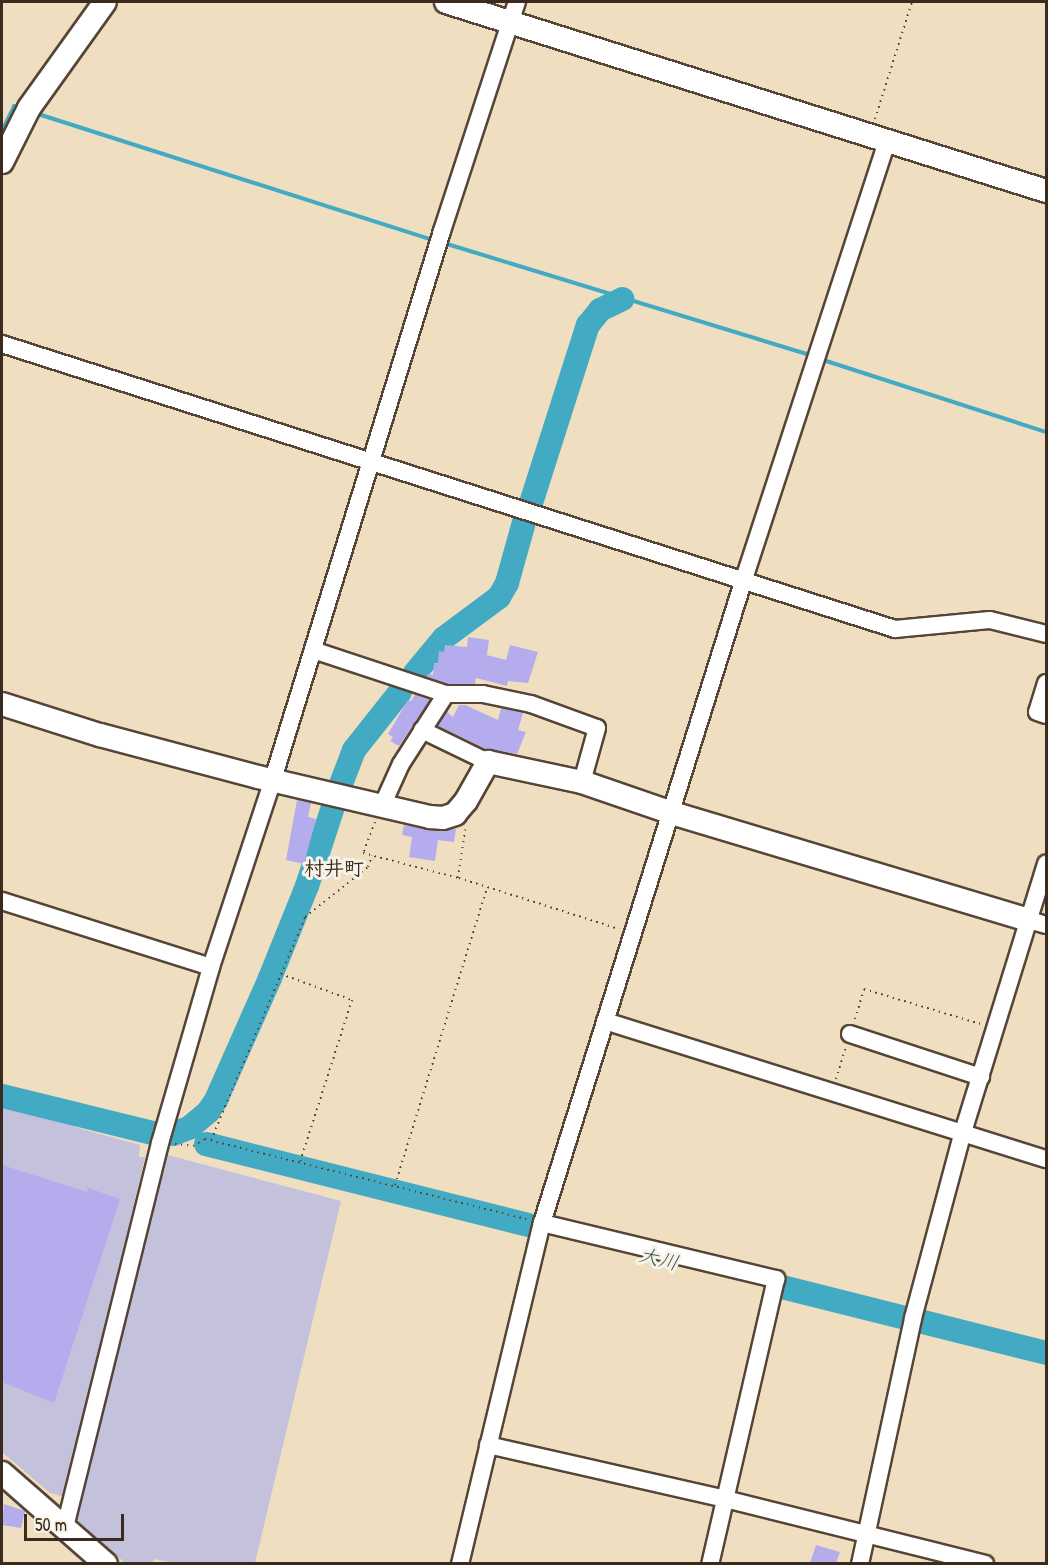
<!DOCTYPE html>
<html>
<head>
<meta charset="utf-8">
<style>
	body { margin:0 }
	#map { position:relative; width:1048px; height:1565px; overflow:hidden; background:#efdfc0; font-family:"Patrick Hand","Klee One",sans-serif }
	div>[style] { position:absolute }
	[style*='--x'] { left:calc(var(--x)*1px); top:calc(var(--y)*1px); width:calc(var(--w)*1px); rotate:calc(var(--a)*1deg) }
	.industrial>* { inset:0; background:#c3c1db }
	.stream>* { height:4px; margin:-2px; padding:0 2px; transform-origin:2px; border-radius:2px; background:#43aac3 }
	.river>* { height:24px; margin:-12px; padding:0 12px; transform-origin:12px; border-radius:12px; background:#43aac3 }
	.building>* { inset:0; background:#b5acee }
	.path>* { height:2px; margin-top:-1px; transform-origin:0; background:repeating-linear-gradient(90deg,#564536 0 1.5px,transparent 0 6px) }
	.roads { filter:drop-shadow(2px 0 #564536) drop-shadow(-2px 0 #564536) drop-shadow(0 2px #564536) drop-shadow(0 -2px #564536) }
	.street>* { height:16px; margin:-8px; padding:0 8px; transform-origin:8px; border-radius:8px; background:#fff }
	.secondary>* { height:22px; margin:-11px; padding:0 11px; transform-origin:11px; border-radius:11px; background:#fff }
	span { translate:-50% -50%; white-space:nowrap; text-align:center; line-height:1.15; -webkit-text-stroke:6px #f7f3e8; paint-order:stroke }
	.neighbourhood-label { font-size:20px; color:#3b2a1e; font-weight:700 }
	.water-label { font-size:20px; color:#3e5758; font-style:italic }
	.frame { position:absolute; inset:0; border:3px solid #3b2a1e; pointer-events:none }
	.scale { position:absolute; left:24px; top:1514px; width:100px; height:27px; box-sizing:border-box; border:3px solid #3b2a1e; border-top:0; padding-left:8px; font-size:18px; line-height:21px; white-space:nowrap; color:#3b2a1e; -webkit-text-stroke:4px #f7f3e8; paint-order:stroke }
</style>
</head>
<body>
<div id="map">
	<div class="industrial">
		<i style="clip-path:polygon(2px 1101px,55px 1114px,75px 1127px,140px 1145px,139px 1157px,145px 1157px,65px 1497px,50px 1493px,2px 1452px)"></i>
		<i style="clip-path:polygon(164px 1154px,341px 1201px,255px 1563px,173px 1563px,154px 1559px,153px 1563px,125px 1563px,77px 1520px)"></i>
	</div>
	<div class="stream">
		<i style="--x:38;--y:114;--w:414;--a:17.7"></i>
		<i style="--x:2;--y:131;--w:28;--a:-64"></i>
		<i style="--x:14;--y:106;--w:6;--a:18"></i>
		<i style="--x:447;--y:244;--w:383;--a:17"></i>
		<i style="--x:820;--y:359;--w:237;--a:17.9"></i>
	</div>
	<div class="river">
		<i style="--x:532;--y:500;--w:184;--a:-72.3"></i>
		<i style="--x:588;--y:325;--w:19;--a:-51"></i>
		<i style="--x:600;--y:310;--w:25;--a:-26"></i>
		<i style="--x:415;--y:673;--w:45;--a:-50.4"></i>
		<i style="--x:444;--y:638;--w:69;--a:-36.7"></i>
		<i style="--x:499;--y:597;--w:16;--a:-60"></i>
		<i style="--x:507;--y:583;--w:63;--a:-74.4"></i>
		<i style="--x:341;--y:784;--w:36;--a:-69"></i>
		<i style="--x:354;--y:750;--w:74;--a:-51.6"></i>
		<i style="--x:2;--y:1096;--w:155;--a:13.8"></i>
		<i style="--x:173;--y:1134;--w:17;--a:-21"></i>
		<i style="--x:189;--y:1128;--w:25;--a:-40"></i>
		<i style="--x:208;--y:1112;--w:14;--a:-56"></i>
		<i style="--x:216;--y:1100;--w:133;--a:-66.1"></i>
		<i style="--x:270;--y:978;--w:99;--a:-68.1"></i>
		<i style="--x:307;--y:886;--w:83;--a:-71.8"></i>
		<i style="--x:206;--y:1144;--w:340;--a:14.1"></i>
		<i style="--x:778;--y:1286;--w:131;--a:14.1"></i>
		<i style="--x:923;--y:1322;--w:127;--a:14.1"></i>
	</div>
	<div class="building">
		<i style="clip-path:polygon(468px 637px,489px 640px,487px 655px,506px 660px,510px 645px,538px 652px,528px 683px,508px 681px,507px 686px,476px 678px,475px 684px,448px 684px,427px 677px,428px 674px,433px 675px,434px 663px,438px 663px,439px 651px,444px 652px,445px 645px,467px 647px)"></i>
		<i style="clip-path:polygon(415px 695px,430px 700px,399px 746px,390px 741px,393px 737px,388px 734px,408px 700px,411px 701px)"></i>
		<i style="clip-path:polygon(459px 705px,465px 705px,498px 720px,501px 708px,523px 713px,518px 730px,526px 732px,517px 754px,486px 749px,438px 726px,447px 712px,453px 717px)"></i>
		<i style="clip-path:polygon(297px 800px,311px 803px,308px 817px,316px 819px,304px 864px,286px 860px)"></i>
		<i style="clip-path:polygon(404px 825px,429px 830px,456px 829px,454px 842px,438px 840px,435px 861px,409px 857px,412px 837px,402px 835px)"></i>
		<i style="clip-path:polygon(2px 1165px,87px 1192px,88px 1188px,120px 1199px,54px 1403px,2px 1382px)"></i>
		<i style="clip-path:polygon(4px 1504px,25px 1511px,21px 1528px,2px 1525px)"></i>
		<i style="clip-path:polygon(816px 1545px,840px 1552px,836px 1563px,810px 1563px)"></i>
	</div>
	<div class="path">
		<i style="--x:875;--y:119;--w:123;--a:-72.5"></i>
		<i style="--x:375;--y:822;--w:33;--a:111"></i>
		<i style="--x:363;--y:853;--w:98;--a:14.7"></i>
		<i style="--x:458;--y:878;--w:49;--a:-81.7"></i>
		<i style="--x:459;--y:878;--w:168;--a:17.7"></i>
		<i style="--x:281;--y:974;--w:76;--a:20.1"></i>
		<i style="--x:352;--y:1000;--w:170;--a:107.8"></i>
		<i style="--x:855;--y:1019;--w:31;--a:-73"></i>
		<i style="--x:864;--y:989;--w:122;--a:16.7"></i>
		<i style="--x:836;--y:1079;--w:34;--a:-73"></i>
		<i style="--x:211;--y:1140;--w:242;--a:-67.1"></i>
		<i style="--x:305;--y:917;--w:80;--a:-38.4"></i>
		<i style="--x:368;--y:867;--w:12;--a:-70"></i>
		<i style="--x:175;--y:1144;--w:18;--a:6"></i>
		<i style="--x:193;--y:1146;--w:14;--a:-30"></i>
		<i style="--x:205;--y:1139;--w:331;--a:14"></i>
		<i style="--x:395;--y:1185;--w:312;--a:-72.8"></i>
	</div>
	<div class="roads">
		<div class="street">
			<i style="--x:2;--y:344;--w:937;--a:17.7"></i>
			<i style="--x:895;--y:629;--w:95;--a:-5.4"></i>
			<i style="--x:990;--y:620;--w:58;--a:14"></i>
			<i style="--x:313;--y:650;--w:140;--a:18.3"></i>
			<i style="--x:1046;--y:683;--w:30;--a:107"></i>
			<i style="--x:1037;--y:712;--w:9;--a:18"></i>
			<i style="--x:422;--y:730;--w:73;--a:25.9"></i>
			<i style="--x:382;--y:806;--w:46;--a:-65.7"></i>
			<i style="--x:401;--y:764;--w:83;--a:-57.3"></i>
			<i style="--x:446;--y:694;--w:37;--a:0"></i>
			<i style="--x:483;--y:694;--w:49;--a:11.8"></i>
			<i style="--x:531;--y:704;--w:70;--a:20"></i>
			<i style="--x:597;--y:728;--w:56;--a:105.5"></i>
			<i style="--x:2;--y:901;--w:219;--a:17.5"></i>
			<i style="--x:1029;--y:920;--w:18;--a:16"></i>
			<i style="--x:605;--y:1021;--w:462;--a:17.4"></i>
			<i style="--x:850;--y:1034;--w:138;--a:18.2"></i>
			<i style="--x:542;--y:1223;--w:241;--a:13.5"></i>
			<i style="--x:776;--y:1279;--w:293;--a:103"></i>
			<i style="--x:488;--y:1445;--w:243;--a:12.8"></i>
			<i style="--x:725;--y:1499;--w:268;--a:14"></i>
			<i style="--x:65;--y:1527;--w:396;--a:-76.1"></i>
			<i style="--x:160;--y:1143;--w:183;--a:-73.8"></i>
			<i style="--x:211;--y:967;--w:198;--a:-71.7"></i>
			<i style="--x:273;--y:779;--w:573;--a:-72.86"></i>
			<i style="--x:442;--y:231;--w:241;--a:-71.9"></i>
			<i style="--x:460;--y:1564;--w:351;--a:-76.5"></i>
			<i style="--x:542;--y:1223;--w:675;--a:-72.59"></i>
			<i style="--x:744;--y:579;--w:463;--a:-71.9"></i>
			<i style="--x:860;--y:1564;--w:252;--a:-77.8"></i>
			<i style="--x:913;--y:1318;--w:193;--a:-75"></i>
			<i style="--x:963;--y:1132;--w:281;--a:-72.8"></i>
		</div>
		<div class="secondary">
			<i style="--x:446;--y:2;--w:629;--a:17.48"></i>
			<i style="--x:2;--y:162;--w:60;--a:-63.4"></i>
			<i style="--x:29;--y:108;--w:130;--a:-54.4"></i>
			<i style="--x:2;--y:704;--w:103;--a:17.6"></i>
			<i style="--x:100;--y:735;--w:163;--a:14.9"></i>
			<i style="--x:258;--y:777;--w:177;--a:13.1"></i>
			<i style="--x:430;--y:817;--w:13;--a:4"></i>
			<i style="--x:443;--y:818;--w:13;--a:-18"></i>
			<i style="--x:455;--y:814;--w:17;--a:-50"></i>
			<i style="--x:466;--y:801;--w:45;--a:-60.6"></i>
			<i style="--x:488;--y:762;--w:96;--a:12"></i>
			<i style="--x:582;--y:782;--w:95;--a:19"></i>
			<i style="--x:672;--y:813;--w:373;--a:16.7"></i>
			<i style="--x:2;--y:1473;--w:138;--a:41.2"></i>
		</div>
	</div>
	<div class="neighbourhood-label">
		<span style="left:334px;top:867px">村井町</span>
	</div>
	<div class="water-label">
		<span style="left:659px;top:1258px;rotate:14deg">大川</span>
	</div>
	<div class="frame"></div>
	<div class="scale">50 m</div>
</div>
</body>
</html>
